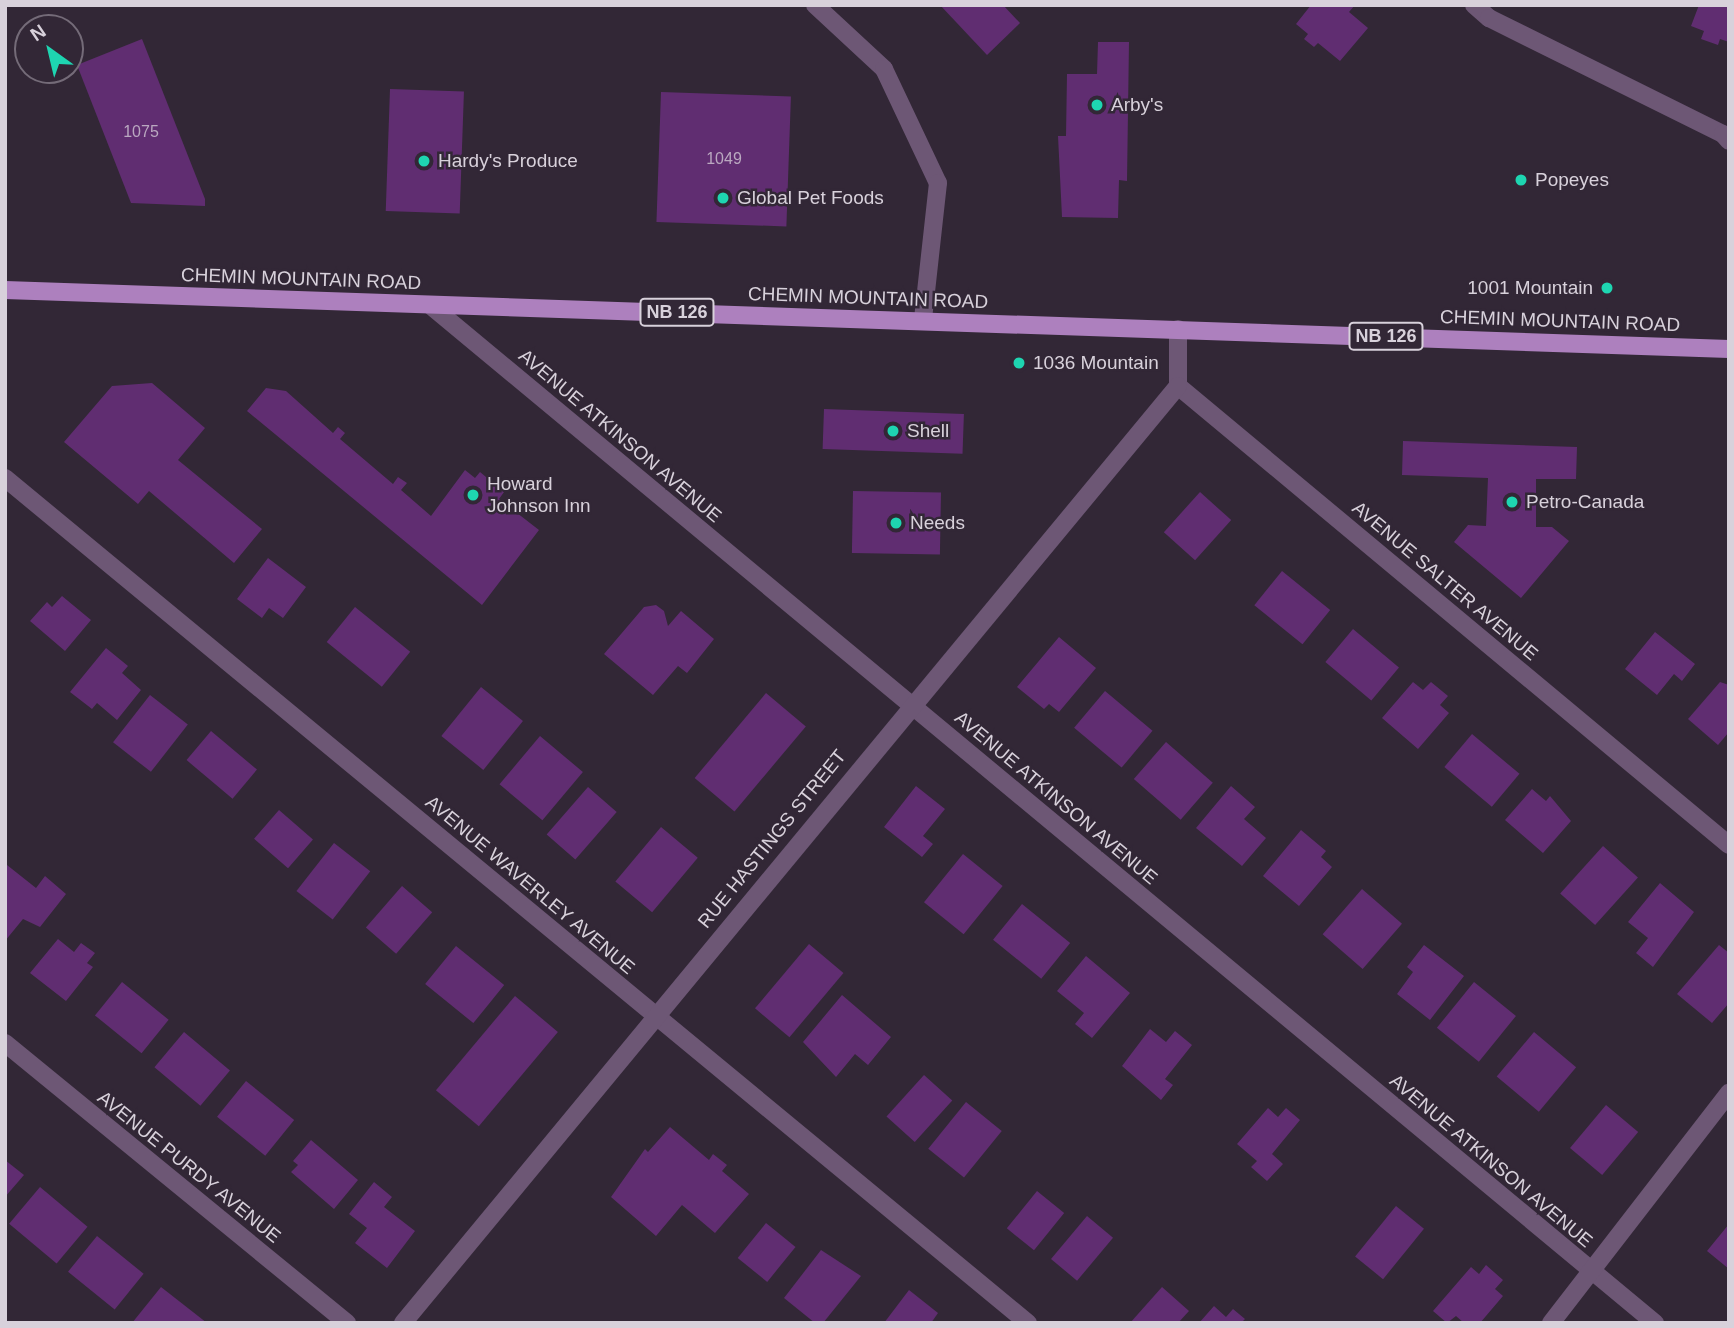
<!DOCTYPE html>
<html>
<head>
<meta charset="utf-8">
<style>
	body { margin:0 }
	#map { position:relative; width:1734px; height:1328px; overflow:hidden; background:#322736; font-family:Helvetica,sans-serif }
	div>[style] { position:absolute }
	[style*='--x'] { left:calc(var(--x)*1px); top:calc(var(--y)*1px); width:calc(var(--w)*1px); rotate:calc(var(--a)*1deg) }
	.building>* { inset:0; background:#602d71; transform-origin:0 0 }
	.minor>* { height:18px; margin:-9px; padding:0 9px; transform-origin:9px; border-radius:9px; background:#6d5775 }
	.tertiary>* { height:18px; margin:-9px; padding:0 9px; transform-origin:9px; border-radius:9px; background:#6d5775 }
	.primary>* { height:18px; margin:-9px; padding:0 9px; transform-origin:9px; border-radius:9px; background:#ad80be }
	.dots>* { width:19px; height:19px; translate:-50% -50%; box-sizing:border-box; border:4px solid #322736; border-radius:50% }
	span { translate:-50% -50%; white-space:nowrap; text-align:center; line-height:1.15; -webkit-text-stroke:5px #322736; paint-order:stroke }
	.number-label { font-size:16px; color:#baa8c0 }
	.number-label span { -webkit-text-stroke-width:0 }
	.shield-label span { padding:2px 5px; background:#322736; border:2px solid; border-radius:5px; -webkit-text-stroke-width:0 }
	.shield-label { font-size:18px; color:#d8d1db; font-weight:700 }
	.poi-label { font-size:19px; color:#d8d1db }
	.left { translate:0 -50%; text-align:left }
	.right { translate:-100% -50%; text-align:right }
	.street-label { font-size:19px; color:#d8d1db }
	.frame { position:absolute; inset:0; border:7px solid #d8d1db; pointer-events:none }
	.north { position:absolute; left:14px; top:14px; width:70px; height:70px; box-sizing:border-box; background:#322736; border:2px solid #746b78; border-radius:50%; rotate:326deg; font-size:19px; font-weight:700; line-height:28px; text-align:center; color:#d8d1db }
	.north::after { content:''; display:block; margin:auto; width:24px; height:32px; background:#1ed5b1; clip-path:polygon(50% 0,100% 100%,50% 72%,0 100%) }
</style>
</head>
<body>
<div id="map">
	<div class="building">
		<i style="clip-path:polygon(940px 5px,1003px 5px,1020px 23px,987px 55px)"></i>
		<i style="clip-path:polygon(1311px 5px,1355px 5px,1349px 12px,1368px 28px,1340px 61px,1318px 43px,1314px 47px,1304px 39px,1308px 34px,1296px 24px)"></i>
		<i style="clip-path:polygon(1699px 5px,1729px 5px,1729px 42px,1720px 39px,1718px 45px,1701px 39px,1704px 31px,1691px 26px)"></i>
		<i style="clip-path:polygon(142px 39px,205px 199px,205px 206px,131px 203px,77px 65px)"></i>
		<i style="clip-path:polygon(1098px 42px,1129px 42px,1127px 181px,1119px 180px,1118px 218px,1062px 217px,1058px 136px,1066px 136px,1067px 74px,1097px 74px)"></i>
		<i style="left:390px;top:89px;width:74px;height:122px;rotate:2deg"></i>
		<i style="left:661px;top:92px;width:130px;height:130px;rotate:2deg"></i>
		<i style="clip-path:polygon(152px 383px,205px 428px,178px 460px,262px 529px,234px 563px,149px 491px,138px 504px,64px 442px,112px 386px)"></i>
		<i style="clip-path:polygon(266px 388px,286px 391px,333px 433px,338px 427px,345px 433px,340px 439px,393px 484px,398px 477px,407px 483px,401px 490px,431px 516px,465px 470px,475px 478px,480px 472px,504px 492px,499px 499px,539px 530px,482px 605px,247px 411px)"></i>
		<i style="left:824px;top:409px;width:140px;height:40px;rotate:2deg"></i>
		<i style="clip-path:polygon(1403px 441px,1577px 447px,1576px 479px,1536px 479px,1536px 527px,1552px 527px,1569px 541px,1521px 598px,1454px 542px,1468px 525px,1486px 526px,1488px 478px,1402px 475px)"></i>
		<i style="left:853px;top:491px;width:88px;height:62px;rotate:1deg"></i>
		<i style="left:1200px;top:492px;width:42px;height:54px;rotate:42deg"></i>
		<i style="clip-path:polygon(268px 558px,306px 587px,283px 618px,269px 608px,262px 618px,237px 599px)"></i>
		<i style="left:1282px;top:571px;width:62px;height:44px;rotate:39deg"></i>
		<i style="clip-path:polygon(62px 596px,91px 620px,65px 651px,30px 621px,47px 602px,52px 607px)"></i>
		<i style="clip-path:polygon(656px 605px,664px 611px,668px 626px,681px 611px,714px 639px,687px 673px,678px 666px,653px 695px,604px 654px,644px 607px)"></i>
		<i style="left:355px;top:607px;width:71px;height:45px;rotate:39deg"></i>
		<i style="left:1353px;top:629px;width:60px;height:43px;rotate:40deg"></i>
		<i style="clip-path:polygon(1655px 632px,1695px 664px,1682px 681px,1674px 674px,1657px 695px,1625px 669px)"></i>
		<i style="clip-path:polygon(1059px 637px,1096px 668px,1059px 712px,1049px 704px,1044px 709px,1017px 687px)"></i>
		<i style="clip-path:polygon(106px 648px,128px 666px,122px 673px,141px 690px,117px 720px,97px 703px,92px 709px,70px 692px)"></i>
		<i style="clip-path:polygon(1413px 682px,1423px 690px,1431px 682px,1448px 696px,1440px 705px,1449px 713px,1418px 749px,1382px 718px)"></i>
		<i style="clip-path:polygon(1720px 682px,1729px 685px,1729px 732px,1718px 745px,1688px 719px)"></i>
		<i style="left:481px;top:687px;width:54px;height:63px;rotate:39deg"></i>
		<i style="left:1105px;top:691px;width:62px;height:48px;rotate:40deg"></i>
		<i style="left:766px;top:693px;width:52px;height:111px;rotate:40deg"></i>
		<i style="left:150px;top:695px;width:48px;height:60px;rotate:38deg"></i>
		<i style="left:211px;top:731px;width:60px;height:38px;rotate:40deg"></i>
		<i style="left:1472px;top:734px;width:62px;height:43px;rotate:40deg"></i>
		<i style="left:540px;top:736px;width:56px;height:63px;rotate:40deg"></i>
		<i style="left:1166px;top:742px;width:62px;height:49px;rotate:41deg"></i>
		<i style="clip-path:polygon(916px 786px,945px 809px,923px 836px,933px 844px,922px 857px,884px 827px)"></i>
		<i style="clip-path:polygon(1231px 786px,1255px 807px,1244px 819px,1266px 838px,1242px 866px,1196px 828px)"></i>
		<i style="left:588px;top:787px;width:38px;height:63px;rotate:41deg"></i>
		<i style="clip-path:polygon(1532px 789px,1546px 801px,1550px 796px,1571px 821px,1543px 853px,1505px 820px)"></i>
		<i style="left:279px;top:810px;width:45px;height:38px;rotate:41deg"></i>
		<i style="left:661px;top:827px;width:48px;height:71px;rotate:40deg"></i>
		<i style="clip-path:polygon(1301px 830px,1326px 851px,1321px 857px,1332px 867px,1299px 906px,1263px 876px)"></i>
		<i style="left:334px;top:843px;width:46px;height:61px;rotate:38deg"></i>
		<i style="left:1603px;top:846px;width:47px;height:64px;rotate:42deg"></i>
		<i style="left:963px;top:854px;width:51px;height:62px;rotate:39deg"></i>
		<i style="clip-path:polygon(7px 865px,36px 888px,45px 876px,66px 894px,40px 927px,23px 919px,5px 941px)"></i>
		<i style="clip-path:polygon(1660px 883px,1694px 912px,1653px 967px,1636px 953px,1648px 938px,1628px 922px)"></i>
		<i style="left:402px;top:886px;width:40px;height:55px;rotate:41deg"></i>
		<i style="left:1362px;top:889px;width:53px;height:60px;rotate:41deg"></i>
		<i style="left:1022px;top:904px;width:62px;height:46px;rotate:39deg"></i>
		<i style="clip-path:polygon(58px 939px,74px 952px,81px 943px,95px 953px,87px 963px,93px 967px,66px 1001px,30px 973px)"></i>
		<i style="left:809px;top:944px;width:45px;height:84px;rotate:40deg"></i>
		<i style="clip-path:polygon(1424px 945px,1464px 976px,1430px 1020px,1397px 994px,1413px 972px,1407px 967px)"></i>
		<i style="clip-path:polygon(1719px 945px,1729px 953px,1729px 1003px,1712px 1023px,1677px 994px)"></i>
		<i style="left:456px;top:946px;width:62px;height:49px;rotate:39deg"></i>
		<i style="clip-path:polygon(1086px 956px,1130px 993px,1092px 1038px,1075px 1024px,1084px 1013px,1057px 991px)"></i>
		<i style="left:122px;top:982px;width:60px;height:43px;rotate:39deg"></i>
		<i style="left:1474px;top:982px;width:54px;height:59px;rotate:39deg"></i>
		<i style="clip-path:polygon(842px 995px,891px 1037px,868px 1065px,855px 1054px,836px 1077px,803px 1042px)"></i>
		<i style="left:515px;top:996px;width:56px;height:123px;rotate:40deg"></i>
		<i style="clip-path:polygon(1150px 1029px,1166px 1042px,1175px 1031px,1192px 1045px,1165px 1079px,1173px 1085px,1161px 1100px,1122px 1066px)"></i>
		<i style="left:184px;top:1032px;width:60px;height:46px;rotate:40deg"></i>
		<i style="left:1534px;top:1032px;width:55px;height:58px;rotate:40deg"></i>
		<i style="left:924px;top:1075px;width:38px;height:56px;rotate:42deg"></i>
		<i style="left:246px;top:1081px;width:62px;height:46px;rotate:39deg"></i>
		<i style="left:966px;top:1102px;width:46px;height:60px;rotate:39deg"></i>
		<i style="left:1606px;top:1105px;width:42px;height:56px;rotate:40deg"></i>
		<i style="clip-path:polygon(1268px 1108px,1278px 1117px,1286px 1108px,1300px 1120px,1272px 1154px,1283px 1164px,1267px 1181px,1251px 1167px,1257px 1161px,1237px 1144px)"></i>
		<i style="clip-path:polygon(670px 1127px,709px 1160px,713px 1154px,727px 1165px,722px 1171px,749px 1194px,715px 1233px,682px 1205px,656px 1236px,611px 1197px,645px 1149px,648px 1152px)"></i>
		<i style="clip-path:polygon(311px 1140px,358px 1180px,334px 1209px,291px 1172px,298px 1165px,293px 1161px)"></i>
		<i style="clip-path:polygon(5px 1160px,24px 1175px,5px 1197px)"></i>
		<i style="clip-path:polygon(374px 1182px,392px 1197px,384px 1207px,415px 1231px,387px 1268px,355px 1243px,367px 1228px,349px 1214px)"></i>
		<i style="left:40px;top:1187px;width:62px;height:48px;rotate:40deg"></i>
		<i style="left:1037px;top:1191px;width:35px;height:48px;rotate:39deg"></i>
		<i style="left:1396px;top:1206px;width:36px;height:65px;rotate:39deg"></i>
		<i style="left:1087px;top:1216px;width:34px;height:56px;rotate:40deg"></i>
		<i style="left:766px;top:1223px;width:38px;height:45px;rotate:39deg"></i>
		<i style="clip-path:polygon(1729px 1224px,1729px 1269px,1707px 1251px)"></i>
		<i style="left:97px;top:1236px;width:60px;height:46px;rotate:39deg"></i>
		<i style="clip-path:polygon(821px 1250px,861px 1276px,823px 1323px,815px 1323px,784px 1298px)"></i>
		<i style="clip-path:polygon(1486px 1265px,1503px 1280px,1495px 1289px,1503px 1296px,1480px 1323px,1464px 1323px,1456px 1316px,1447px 1323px,1433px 1311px,1471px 1267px,1479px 1274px)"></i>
		<i style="clip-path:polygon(161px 1287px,207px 1323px,132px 1323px)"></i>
		<i style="clip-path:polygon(1162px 1287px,1189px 1311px,1178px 1323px,1130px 1323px)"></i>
		<i style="clip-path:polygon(909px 1290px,938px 1313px,931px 1323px,884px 1323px)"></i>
		<i style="clip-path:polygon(1214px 1306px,1226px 1317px,1233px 1309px,1245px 1319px,1241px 1323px,1199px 1323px)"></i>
	</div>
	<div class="minor">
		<i style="--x:815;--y:5;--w:94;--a:42.8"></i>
		<i style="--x:884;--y:69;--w:126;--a:64.7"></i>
		<i style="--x:938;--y:183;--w:137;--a:96.3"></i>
		<i style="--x:1474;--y:5;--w:20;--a:41"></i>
		<i style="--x:1489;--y:18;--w:261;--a:26.4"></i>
		<i style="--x:1723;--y:134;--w:9;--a:49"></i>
		<i style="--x:430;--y:305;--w:1593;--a:39.73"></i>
		<i style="--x:1178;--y:386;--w:717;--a:39.8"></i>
		<i style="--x:1178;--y:386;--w:57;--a:-90"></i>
		<i style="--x:5;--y:478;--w:1327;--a:39.56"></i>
		<i style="--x:403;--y:1323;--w:1216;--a:-50.41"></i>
		<i style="--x:1551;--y:1323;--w:291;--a:-52.3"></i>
	</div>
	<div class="tertiary">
		<i style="--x:5;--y:1043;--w:442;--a:39.3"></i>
	</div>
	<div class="primary">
		<i style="--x:5;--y:290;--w:1725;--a:1.96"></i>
	</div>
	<div class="dots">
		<i style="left:1097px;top:105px;background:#1ed5b1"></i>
		<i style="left:424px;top:161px;background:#1ed5b1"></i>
		<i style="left:1521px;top:180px;background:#1ed5b1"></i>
		<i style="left:723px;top:198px;background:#1ed5b1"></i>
		<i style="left:1607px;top:288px;background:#1ed5b1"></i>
		<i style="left:1019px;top:363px;background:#1ed5b1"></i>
		<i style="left:893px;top:431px;background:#1ed5b1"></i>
		<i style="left:473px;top:495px;background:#1ed5b1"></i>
		<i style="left:1512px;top:502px;background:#1ed5b1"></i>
		<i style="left:896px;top:523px;background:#1ed5b1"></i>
	</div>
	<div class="number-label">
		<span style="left:141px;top:132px">1075</span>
		<span style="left:724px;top:159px">1049</span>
	</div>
	<div class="shield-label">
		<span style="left:677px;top:312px">NB 126</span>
		<span style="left:1386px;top:336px">NB 126</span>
	</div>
	<div class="poi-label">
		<span class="left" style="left:1111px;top:105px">Arby's</span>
		<span class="left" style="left:438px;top:161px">Hardy's Produce</span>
		<span class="left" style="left:1535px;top:180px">Popeyes</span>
		<span class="left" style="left:737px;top:198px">Global Pet Foods</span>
		<span class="right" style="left:1593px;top:288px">1001 Mountain</span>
		<span class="left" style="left:1033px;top:363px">1036 Mountain</span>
		<span class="left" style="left:907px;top:431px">Shell</span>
		<span class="left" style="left:487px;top:495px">Howard<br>Johnson Inn</span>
		<span class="left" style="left:1526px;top:502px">Petro-Canada</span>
		<span class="left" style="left:910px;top:523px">Needs</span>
	</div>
	<div class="street-label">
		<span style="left:301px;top:279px;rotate:2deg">CHEMIN MOUNTAIN ROAD</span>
		<span style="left:868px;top:298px;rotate:2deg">CHEMIN MOUNTAIN ROAD</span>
		<span style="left:1560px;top:321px;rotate:2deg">CHEMIN MOUNTAIN ROAD</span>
		<span style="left:620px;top:436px;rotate:40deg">AVENUE ATKINSON AVENUE</span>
		<span style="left:1445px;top:581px;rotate:40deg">AVENUE SALTER AVENUE</span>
		<span style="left:1056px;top:798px;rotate:40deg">AVENUE ATKINSON AVENUE</span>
		<span style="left:772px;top:839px;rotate:-51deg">RUE HASTINGS STREET</span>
		<span style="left:530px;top:885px;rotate:40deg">AVENUE WAVERLEY AVENUE</span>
		<span style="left:1491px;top:1161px;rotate:40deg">AVENUE ATKINSON AVENUE</span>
		<span style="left:189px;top:1167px;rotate:39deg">AVENUE PURDY AVENUE</span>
	</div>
	<div class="frame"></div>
	<div class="north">N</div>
</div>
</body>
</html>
